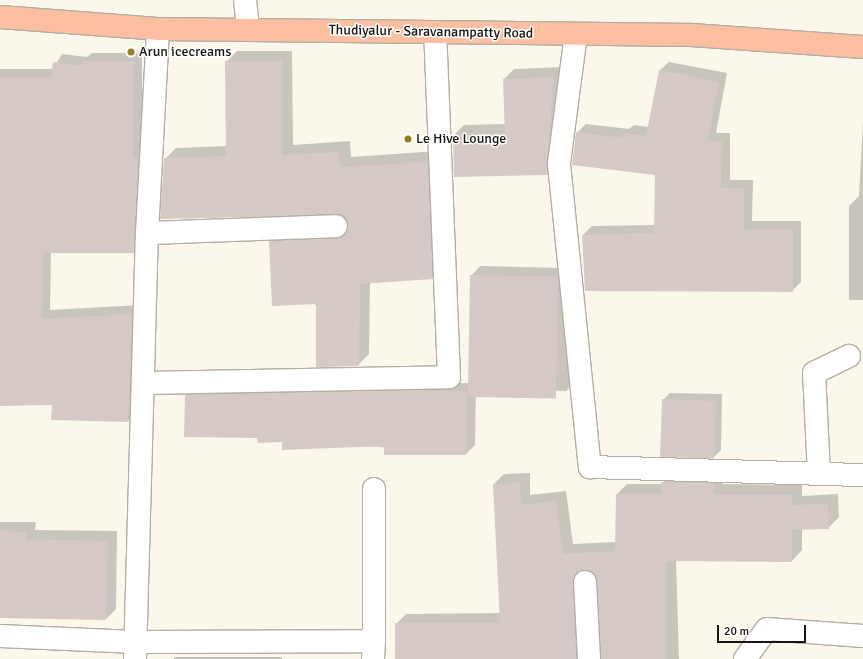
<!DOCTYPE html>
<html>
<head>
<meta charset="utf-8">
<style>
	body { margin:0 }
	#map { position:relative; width:863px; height:659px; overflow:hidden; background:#fcf7eb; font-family:Signika,sans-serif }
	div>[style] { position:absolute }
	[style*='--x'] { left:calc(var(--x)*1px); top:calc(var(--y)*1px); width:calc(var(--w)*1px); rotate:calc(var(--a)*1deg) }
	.shadow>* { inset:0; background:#0003; transform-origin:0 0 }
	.building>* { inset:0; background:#d7c9c5; transform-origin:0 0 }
	.roads { filter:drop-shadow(1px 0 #b3aea3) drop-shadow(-1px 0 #b3aea3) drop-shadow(0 1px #b3aea3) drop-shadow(0 -1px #b3aea3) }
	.minor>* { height:22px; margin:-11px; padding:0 11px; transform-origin:11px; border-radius:11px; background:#fff }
	.major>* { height:22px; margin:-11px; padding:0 11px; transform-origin:11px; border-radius:11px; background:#fcbfa1 }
	.dots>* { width:11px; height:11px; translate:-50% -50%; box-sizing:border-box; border:2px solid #fff; border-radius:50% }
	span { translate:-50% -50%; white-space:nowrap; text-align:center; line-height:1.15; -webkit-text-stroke:3px #fff; paint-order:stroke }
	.street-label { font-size:14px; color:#151410 }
	.poi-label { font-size:14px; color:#151410 }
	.left { translate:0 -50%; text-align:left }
	.scale { position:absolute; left:717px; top:625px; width:89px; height:18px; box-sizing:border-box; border:2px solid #151410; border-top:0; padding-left:5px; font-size:12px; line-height:14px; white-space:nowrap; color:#151410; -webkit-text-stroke:3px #fff; paint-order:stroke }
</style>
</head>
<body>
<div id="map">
	<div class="shadow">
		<i style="clip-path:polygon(237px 51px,292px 51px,293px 145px,350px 141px,351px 157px,438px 151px,443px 267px,432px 278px,370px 282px,369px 354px,358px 365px,270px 241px,281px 230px,348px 228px,347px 218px,165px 159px,176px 148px,227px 146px,226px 62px)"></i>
		<i style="clip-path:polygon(92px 53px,142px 53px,142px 243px,133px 252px,51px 252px,50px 310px,140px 305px,136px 412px,128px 421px,53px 404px,0 405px,0 69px,53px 69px,62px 54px,87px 57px)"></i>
		<i style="clip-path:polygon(669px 62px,727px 73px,716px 133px,730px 133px,730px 180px,753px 180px,752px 221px,801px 221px,801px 282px,792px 291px,583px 235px,592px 226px,655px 225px,656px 175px,577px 133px,586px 124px,629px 129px,634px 125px,649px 127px,660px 70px)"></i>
		<i style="clip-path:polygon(563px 67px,557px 164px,547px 174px,454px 135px,464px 125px,505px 124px,504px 79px,514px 69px)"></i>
		<i style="clip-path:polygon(863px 121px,863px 300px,849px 300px,849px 206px,859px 196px)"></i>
		<i style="clip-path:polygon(480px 266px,567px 268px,575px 382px,566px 391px,476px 387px,475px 445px,466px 454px,258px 437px,186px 395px,195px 386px,477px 383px,471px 276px)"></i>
		<i style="clip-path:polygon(670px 393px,722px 394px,721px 450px,714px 457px,663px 400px)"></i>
		<i style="clip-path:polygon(672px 472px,724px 473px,723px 484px,802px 485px,802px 496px,838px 494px,839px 517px,828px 528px,802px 529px,802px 550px,792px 561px,676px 560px,679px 659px,601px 659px,598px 581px,592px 570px,584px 569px,586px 649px,593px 659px,396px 659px,396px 624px,406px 614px,501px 613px,494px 484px,504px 474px,530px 473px,530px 495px,566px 491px,573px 544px,616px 542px,617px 494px,627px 484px,662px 484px)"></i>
		<i style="clip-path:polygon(0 522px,36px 522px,35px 530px,117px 531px,116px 609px,106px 619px,0 615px)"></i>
		<i style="left:174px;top:657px;width:108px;height:4px"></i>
	</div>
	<div class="building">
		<i style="clip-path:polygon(82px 61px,134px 61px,133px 157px,138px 159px,134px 253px,43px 253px,42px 319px,132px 314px,128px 422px,51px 420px,52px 405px,0 406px,0 78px,51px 78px,53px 62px,82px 66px)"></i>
		<i style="clip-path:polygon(225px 61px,282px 61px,282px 155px,339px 152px,340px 167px,428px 162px,433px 279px,360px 284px,359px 366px,316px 367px,316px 304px,272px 306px,269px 241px,342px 237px,348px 226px,342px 215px,160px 219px,164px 158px,226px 156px)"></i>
		<i style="clip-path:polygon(659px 70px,719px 82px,707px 141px,722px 141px,721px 188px,744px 188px,744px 230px,793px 229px,793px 292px,585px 291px,582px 235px,654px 233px,655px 175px,572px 165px,576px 132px,623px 138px,624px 133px,646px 136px)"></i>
		<i style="clip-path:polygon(553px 77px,548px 175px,454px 177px,453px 135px,505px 133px,503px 79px)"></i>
		<i style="left:470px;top:275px;width:88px;height:122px;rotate:1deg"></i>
		<i style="clip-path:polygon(404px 390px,467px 391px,466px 455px,384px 455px,384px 446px,282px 450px,282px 442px,258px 443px,257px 438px,184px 437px,185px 395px)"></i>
		<i style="left:662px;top:399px;width:54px;height:58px;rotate:2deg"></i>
		<i style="clip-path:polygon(661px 482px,714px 483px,714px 494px,792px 495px,792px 505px,828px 504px,829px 529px,792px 530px,792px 562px,666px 561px,666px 659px,601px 659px,597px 581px,595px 575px,585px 570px,578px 572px,573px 582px,576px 659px,395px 659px,395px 623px,500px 623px,493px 484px,520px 483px,521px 505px,556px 501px,563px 554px,615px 551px,616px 494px,661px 494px)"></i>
		<i style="clip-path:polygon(0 531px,26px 532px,26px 539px,108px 541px,106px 620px,0 618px)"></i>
	</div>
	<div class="roads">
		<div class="minor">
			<i style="--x:245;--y:0;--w:29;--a:84"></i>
			<i style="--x:576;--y:34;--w:131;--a:97.5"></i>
			<i style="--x:559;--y:164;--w:305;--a:84.2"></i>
			<i style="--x:590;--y:467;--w:273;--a:1.7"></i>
			<i style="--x:147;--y:233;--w:189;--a:-2.1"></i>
			<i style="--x:144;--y:383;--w:305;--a:-1.1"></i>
			<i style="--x:449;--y:377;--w:345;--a:-92.3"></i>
			<i style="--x:819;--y:474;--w:101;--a:-92.8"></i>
			<i style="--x:814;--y:373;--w:39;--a:-26"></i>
			<i style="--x:585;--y:582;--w:77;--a:87"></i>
			<i style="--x:0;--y:636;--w:135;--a:2.5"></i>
			<i style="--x:135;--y:642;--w:239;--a:-0.2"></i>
			<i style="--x:374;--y:641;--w:18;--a:93"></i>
			<i style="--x:374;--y:641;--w:152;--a:-90"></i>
			<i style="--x:135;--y:659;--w:426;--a:-88.4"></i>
			<i style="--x:147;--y:233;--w:204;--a:-86.9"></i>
			<i style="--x:745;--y:659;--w:37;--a:-54"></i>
			<i style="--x:767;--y:629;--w:96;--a:4.2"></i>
		</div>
		<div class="major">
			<i style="--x:0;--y:17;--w:158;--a:4.3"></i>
			<i style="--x:158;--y:29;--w:534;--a:0.64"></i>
			<i style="--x:692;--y:35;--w:171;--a:4"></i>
		</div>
	</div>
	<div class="dots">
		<i style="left:131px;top:52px;background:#947d25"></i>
		<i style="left:408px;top:139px;background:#947d25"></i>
	</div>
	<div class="street-label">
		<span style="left:431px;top:32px;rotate:1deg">Thudiyalur - Saravanampatty Road</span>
	</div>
	<div class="poi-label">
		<span class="left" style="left:139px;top:52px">Arun icecreams</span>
		<span class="left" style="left:416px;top:139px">Le Hive Lounge</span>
	</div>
	<div class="scale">20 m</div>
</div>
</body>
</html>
